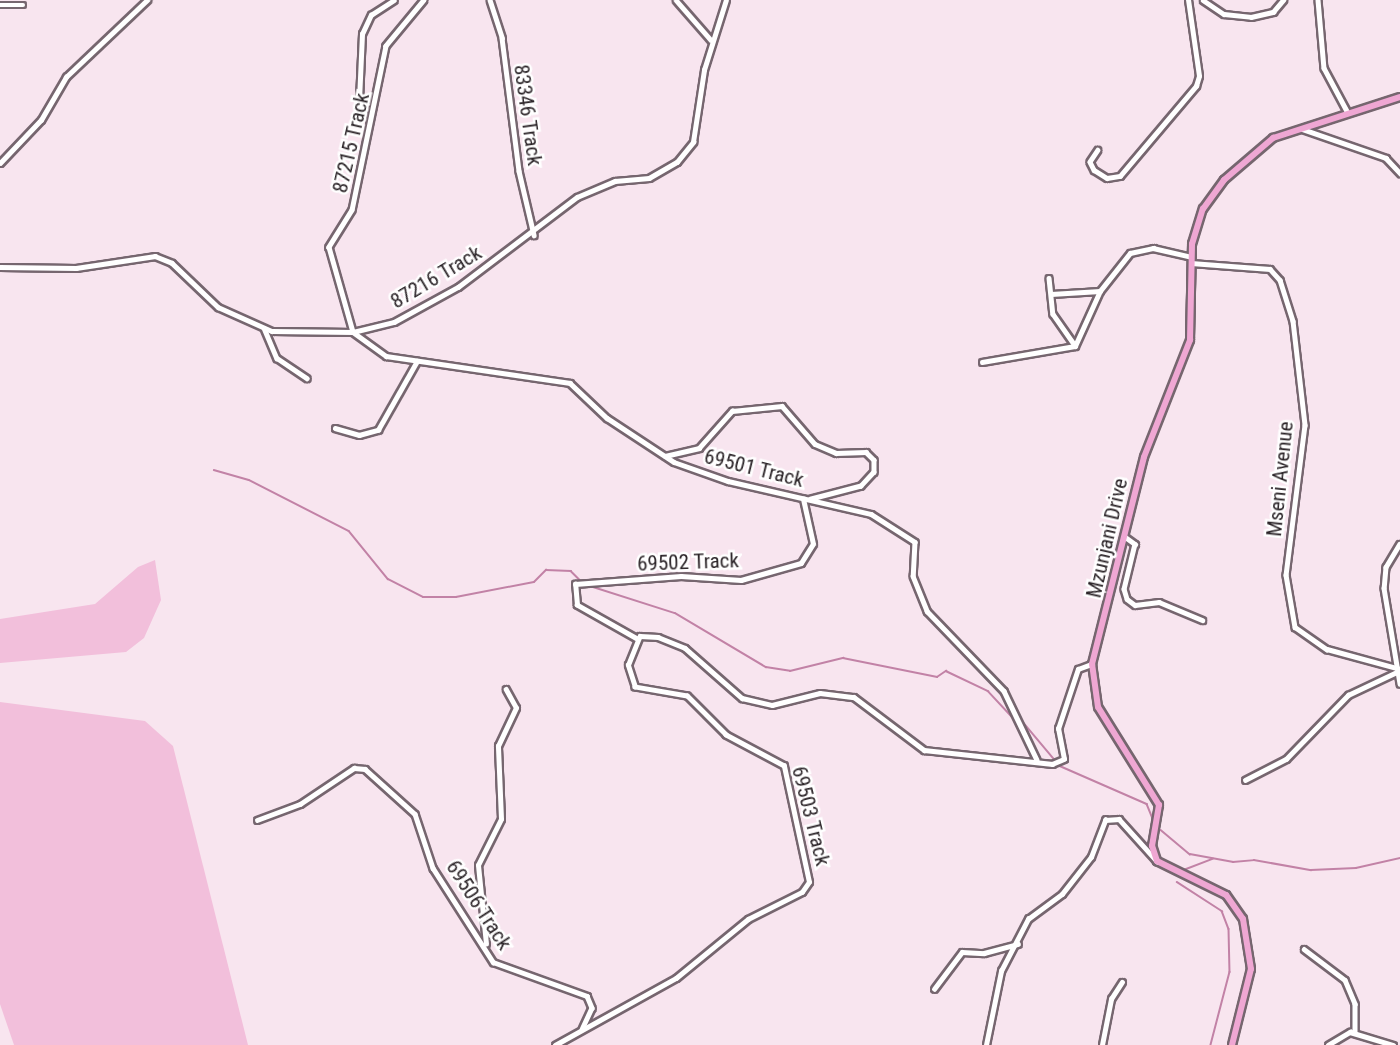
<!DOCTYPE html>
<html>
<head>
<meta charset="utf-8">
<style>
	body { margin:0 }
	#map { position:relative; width:1400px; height:1045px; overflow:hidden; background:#f8e5ef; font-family:"Roboto Condensed",sans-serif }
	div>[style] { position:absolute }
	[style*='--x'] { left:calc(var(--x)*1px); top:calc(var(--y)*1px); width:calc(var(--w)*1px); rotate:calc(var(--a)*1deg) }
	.green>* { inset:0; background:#f2bfdb }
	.stream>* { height:1.5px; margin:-0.75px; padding:0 0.75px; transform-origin:0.75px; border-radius:0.75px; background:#c282a6 }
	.roads { filter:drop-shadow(2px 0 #76666f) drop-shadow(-2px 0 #76666f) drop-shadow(0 2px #76666f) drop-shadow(0 -2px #76666f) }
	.minor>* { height:4.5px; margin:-2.25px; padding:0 2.25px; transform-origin:2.25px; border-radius:2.25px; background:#fff }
	.major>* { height:6px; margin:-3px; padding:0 3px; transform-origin:3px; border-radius:3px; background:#efa7d3 }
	span { translate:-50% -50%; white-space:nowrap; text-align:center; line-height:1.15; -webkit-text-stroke:5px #fff; paint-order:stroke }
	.street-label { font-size:21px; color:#2b2428 }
</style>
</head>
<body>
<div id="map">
	<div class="green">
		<i style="clip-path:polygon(155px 560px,161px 600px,144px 638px,126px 652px,0 663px,0 619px,95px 604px,138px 567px)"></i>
		<i style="clip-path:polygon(0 702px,145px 721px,173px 746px,248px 1045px,14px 1045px,0 1004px)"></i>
	</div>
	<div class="stream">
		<i style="--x:214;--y:470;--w:36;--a:16"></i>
		<i style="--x:249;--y:480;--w:112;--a:27"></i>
		<i style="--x:349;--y:531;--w:62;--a:50.9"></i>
		<i style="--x:388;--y:579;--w:39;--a:27"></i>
		<i style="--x:423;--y:597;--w:33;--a:0"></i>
		<i style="--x:456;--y:597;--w:79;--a:-10.9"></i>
		<i style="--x:534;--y:582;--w:17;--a:-45"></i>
		<i style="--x:546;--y:570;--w:25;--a:2"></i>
		<i style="--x:571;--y:571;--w:14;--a:45"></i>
		<i style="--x:587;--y:585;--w:92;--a:17.7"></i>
		<i style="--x:675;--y:613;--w:106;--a:30.7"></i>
		<i style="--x:766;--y:667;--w:24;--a:9"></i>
		<i style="--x:790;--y:671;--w:55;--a:-13.8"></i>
		<i style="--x:843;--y:658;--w:96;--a:11.4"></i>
		<i style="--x:937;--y:677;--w:11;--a:-34"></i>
		<i style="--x:946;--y:671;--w:47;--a:25.5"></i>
		<i style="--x:988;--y:691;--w:40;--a:47"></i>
		<i style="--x:1023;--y:722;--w:50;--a:49.9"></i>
		<i style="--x:1060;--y:766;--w:95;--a:23.6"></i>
		<i style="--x:1147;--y:804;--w:18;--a:68"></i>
		<i style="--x:1161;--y:830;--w:38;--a:40"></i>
		<i style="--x:1190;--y:854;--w:44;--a:10.5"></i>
		<i style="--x:1233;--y:862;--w:21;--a:-5"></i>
		<i style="--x:1254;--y:860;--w:58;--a:10"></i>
		<i style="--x:1311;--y:870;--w:45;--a:-2.5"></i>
		<i style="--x:1356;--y:868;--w:45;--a:-12.8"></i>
		<i style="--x:1181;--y:871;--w:34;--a:-21"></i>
		<i style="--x:1177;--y:882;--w:54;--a:32.8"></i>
		<i style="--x:1222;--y:911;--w:19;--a:69"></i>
		<i style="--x:1229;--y:929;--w:43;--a:88.7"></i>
		<i style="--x:1230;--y:972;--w:75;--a:104.6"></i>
	</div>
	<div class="roads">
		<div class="minor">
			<i style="--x:424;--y:0;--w:60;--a:129.6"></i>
			<i style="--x:386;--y:46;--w:167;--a:101.7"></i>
			<i style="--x:352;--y:210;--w:44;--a:121.9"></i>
			<i style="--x:329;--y:247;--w:88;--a:74.2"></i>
			<i style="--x:353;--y:332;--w:41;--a:36"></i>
			<i style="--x:386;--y:356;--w:186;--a:8.3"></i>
			<i style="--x:570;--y:383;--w:51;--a:43.4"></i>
			<i style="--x:607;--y:418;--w:80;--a:33.3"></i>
			<i style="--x:674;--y:462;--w:57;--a:19.4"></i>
			<i style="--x:728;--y:481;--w:147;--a:13"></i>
			<i style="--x:871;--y:514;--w:52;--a:32.5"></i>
			<i style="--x:915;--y:542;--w:34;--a:93"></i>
			<i style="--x:913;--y:576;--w:38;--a:68"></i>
			<i style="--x:927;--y:611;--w:111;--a:46.1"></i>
			<i style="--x:1004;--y:691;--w:76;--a:64.4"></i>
			<i style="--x:490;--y:0;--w:40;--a:72"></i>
			<i style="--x:502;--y:38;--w:134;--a:82.7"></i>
			<i style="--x:519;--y:171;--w:66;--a:76.8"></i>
			<i style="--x:676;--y:0;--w:53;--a:48.8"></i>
			<i style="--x:1203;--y:0;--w:25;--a:34"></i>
			<i style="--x:1224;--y:14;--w:27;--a:6"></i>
			<i style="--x:1251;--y:17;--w:23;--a:-13"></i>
			<i style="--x:1273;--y:12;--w:16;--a:-50"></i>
			<i style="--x:1318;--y:0;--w:68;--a:85"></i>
			<i style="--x:1324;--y:68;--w:49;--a:61.9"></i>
			<i style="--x:0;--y:5;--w:23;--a:0"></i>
			<i style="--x:359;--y:100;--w:66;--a:-87.4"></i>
			<i style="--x:362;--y:34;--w:21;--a:-65"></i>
			<i style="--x:371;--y:15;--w:27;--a:-33"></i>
			<i style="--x:1302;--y:129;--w:89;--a:19"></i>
			<i style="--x:1386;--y:158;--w:21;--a:47"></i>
			<i style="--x:1098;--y:150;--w:14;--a:124"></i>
			<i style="--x:1090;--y:162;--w:9;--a:63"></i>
			<i style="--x:1094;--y:170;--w:15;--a:32"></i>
			<i style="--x:1107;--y:178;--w:13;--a:-9"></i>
			<i style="--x:1120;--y:176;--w:118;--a:-49.8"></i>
			<i style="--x:1196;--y:86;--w:10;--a:-73"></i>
			<i style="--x:1199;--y:76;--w:77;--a:-98.2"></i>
			<i style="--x:0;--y:163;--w:59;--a:-46.4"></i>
			<i style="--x:41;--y:120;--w:50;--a:-59.8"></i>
			<i style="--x:66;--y:77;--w:112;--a:-43.5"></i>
			<i style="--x:1191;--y:263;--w:79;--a:4.3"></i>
			<i style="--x:1270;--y:269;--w:15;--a:48"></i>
			<i style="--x:1280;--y:280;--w:43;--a:72.4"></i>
			<i style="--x:1293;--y:321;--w:105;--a:83.4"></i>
			<i style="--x:1305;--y:425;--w:151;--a:97.2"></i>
			<i style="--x:1286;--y:575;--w:53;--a:80.2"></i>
			<i style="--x:1295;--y:627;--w:39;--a:35"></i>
			<i style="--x:1327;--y:649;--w:76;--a:15.3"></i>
			<i style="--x:0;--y:267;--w:76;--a:0.8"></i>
			<i style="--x:76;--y:268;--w:80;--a:-8.6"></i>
			<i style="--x:155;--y:256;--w:18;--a:22"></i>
			<i style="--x:172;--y:263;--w:64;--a:43.7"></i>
			<i style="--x:218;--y:307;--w:59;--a:24"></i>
			<i style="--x:272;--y:331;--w:81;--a:0.7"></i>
			<i style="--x:353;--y:332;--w:42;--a:-13.7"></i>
			<i style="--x:394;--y:322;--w:73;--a:-28.7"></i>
			<i style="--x:458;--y:287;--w:149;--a:-37.1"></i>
			<i style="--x:577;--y:197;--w:41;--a:-22.8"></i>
			<i style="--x:615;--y:181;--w:34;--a:-5"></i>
			<i style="--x:649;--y:178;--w:32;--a:-30"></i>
			<i style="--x:677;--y:162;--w:26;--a:-51"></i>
			<i style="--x:693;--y:142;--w:73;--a:-81.3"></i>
			<i style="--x:704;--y:70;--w:73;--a:-72.6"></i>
			<i style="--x:1049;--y:278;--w:36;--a:84"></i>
			<i style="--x:1053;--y:314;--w:39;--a:55"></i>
			<i style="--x:1051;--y:294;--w:49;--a:-3.5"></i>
			<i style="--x:264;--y:328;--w:33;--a:67"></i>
			<i style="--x:277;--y:358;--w:36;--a:34"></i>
			<i style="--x:982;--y:362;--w:94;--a:-9.8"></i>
			<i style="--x:1075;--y:346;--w:60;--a:-65.6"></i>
			<i style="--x:1100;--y:291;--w:48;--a:-51.7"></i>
			<i style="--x:1130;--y:253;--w:24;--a:-12"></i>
			<i style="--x:1153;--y:248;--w:39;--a:13"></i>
			<i style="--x:335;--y:428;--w:25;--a:16"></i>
			<i style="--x:359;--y:435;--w:20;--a:-15"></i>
			<i style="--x:378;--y:430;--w:79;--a:-60.5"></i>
			<i style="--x:665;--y:456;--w:35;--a:-13"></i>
			<i style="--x:699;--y:448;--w:50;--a:-48.3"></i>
			<i style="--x:732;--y:411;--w:50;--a:-5.7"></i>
			<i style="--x:782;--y:406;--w:50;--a:49"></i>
			<i style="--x:815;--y:444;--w:23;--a:23"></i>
			<i style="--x:836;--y:453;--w:30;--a:-2"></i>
			<i style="--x:866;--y:452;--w:11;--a:45"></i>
			<i style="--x:874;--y:460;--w:12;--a:90"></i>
			<i style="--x:874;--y:472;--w:19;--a:133"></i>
			<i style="--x:861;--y:486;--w:52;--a:165.4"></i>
			<i style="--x:1124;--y:536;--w:14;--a:36"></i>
			<i style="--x:1135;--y:544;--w:46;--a:103.7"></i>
			<i style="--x:1124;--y:589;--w:10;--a:73"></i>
			<i style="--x:1127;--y:599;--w:10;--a:37"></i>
			<i style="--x:1135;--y:605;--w:24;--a:-7"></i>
			<i style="--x:1159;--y:602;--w:47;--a:22.7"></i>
			<i style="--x:1400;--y:544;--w:27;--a:121"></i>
			<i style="--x:1386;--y:567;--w:21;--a:95"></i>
			<i style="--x:1384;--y:588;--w:97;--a:80.5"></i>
			<i style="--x:637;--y:639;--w:69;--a:-150.5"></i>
			<i style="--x:577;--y:605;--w:21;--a:-95"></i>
			<i style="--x:575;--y:584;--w:106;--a:-4.3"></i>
			<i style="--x:681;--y:576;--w:60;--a:3.8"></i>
			<i style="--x:741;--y:580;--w:62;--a:-15.8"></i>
			<i style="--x:801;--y:563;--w:22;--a:-58"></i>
			<i style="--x:813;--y:544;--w:46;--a:-102.5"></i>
			<i style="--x:1245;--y:780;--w:46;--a:-27.1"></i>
			<i style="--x:1286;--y:759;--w:89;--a:-45.9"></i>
			<i style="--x:1348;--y:695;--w:54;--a:-25.1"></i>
			<i style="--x:257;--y:820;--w:46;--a:-20.4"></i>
			<i style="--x:300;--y:804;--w:65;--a:-33.7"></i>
			<i style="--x:354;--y:768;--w:11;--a:5"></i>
			<i style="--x:365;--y:769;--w:67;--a:42"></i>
			<i style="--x:415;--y:814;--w:57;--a:71.6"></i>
			<i style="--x:433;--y:868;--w:112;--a:57.4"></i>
			<i style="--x:493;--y:962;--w:100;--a:19.9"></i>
			<i style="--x:587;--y:996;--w:13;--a:67"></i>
			<i style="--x:592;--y:1008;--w:23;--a:115"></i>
			<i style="--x:486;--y:944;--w:79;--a:-95.8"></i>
			<i style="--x:478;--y:865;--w:51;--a:-63.4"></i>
			<i style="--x:501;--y:819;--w:73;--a:-92.4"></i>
			<i style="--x:498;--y:746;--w:42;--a:-64.7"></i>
			<i style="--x:516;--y:708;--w:21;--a:-119"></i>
			<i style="--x:1304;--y:949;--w:51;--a:37.1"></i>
			<i style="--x:1345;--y:980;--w:26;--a:67"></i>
			<i style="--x:1355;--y:1004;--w:28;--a:90"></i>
			<i style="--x:934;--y:989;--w:46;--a:-52.9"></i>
			<i style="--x:962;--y:952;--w:22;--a:3"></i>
			<i style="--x:984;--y:953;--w:35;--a:-15"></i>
			<i style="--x:555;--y:1045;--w:138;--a:-29"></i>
			<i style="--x:676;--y:978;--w:93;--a:-39.3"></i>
			<i style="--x:748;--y:919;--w:60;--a:-26.6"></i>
			<i style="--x:802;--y:892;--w:12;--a:-55"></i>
			<i style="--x:809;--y:882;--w:119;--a:-102.2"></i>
			<i style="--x:784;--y:766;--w:66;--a:-151.9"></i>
			<i style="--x:726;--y:735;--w:55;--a:-135"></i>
			<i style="--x:687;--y:696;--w:53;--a:-170.2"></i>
			<i style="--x:635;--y:687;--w:23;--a:-108"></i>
			<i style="--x:628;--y:665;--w:31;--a:-68"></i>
			<i style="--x:640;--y:636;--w:18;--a:3"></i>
			<i style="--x:658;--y:637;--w:29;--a:22"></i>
			<i style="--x:685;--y:648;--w:76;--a:41.3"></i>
			<i style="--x:742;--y:698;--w:31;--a:13"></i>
			<i style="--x:772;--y:705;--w:49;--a:-14"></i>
			<i style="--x:820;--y:693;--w:34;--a:7"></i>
			<i style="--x:854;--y:697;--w:88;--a:37.1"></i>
			<i style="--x:924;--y:750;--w:129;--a:6.2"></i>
			<i style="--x:1052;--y:764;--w:13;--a:-23"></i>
			<i style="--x:1064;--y:759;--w:31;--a:-101"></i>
			<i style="--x:1058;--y:729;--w:63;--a:-71.6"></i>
			<i style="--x:1078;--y:669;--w:15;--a:-20"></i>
			<i style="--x:986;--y:1045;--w:76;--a:-78.5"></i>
			<i style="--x:1001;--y:971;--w:59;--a:-62.6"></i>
			<i style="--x:1028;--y:919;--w:42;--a:-36.3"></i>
			<i style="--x:1062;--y:894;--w:47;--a:-51.9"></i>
			<i style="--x:1091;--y:857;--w:40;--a:-69"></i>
			<i style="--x:1105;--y:820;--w:14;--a:-4"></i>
			<i style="--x:1119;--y:819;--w:57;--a:47.9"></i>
			<i style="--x:1102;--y:1045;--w:47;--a:-78.9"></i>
			<i style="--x:1111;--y:999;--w:20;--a:-57"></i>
			<i style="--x:1328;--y:1045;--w:26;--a:-31"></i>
			<i style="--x:1350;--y:1032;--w:45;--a:16.8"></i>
		</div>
		<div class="major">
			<i style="--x:1232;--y:1045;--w:78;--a:-76"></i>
			<i style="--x:1251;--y:969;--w:51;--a:-99.1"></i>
			<i style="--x:1243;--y:919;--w:29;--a:-125"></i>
			<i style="--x:1226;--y:895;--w:77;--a:-153.8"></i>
			<i style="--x:1157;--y:861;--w:16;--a:-108"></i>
			<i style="--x:1152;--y:846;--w:42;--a:-80.3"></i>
			<i style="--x:1159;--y:805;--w:115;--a:-121.9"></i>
			<i style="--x:1098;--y:707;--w:43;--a:-97.9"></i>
			<i style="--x:1092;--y:664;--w:213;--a:-75.9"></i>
			<i style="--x:1144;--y:457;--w:126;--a:-68.5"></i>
			<i style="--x:1190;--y:340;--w:96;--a:-88.8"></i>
			<i style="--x:1192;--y:244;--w:37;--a:-73"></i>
			<i style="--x:1203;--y:209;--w:36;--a:-54"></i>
			<i style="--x:1224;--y:180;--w:65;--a:-40.6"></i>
			<i style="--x:1273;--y:138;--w:133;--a:-17.9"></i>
		</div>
	</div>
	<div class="street-label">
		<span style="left:528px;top:115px;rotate:82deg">83346 Track</span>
		<span style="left:351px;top:143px;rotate:-77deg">87215 Track</span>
		<span style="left:436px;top:277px;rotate:-31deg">87216 Track</span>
		<span style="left:754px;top:468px;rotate:14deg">69501 Track</span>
		<span style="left:1280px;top:479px;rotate:-84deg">Mseni Avenue</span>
		<span style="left:1107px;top:538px;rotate:-77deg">Mzunjani Drive</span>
		<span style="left:688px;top:562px;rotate:-2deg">69502 Track</span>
		<span style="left:811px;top:816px;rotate:76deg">69503 Track</span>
		<span style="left:479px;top:905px;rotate:57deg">69506 Track</span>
	</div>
</div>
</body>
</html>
